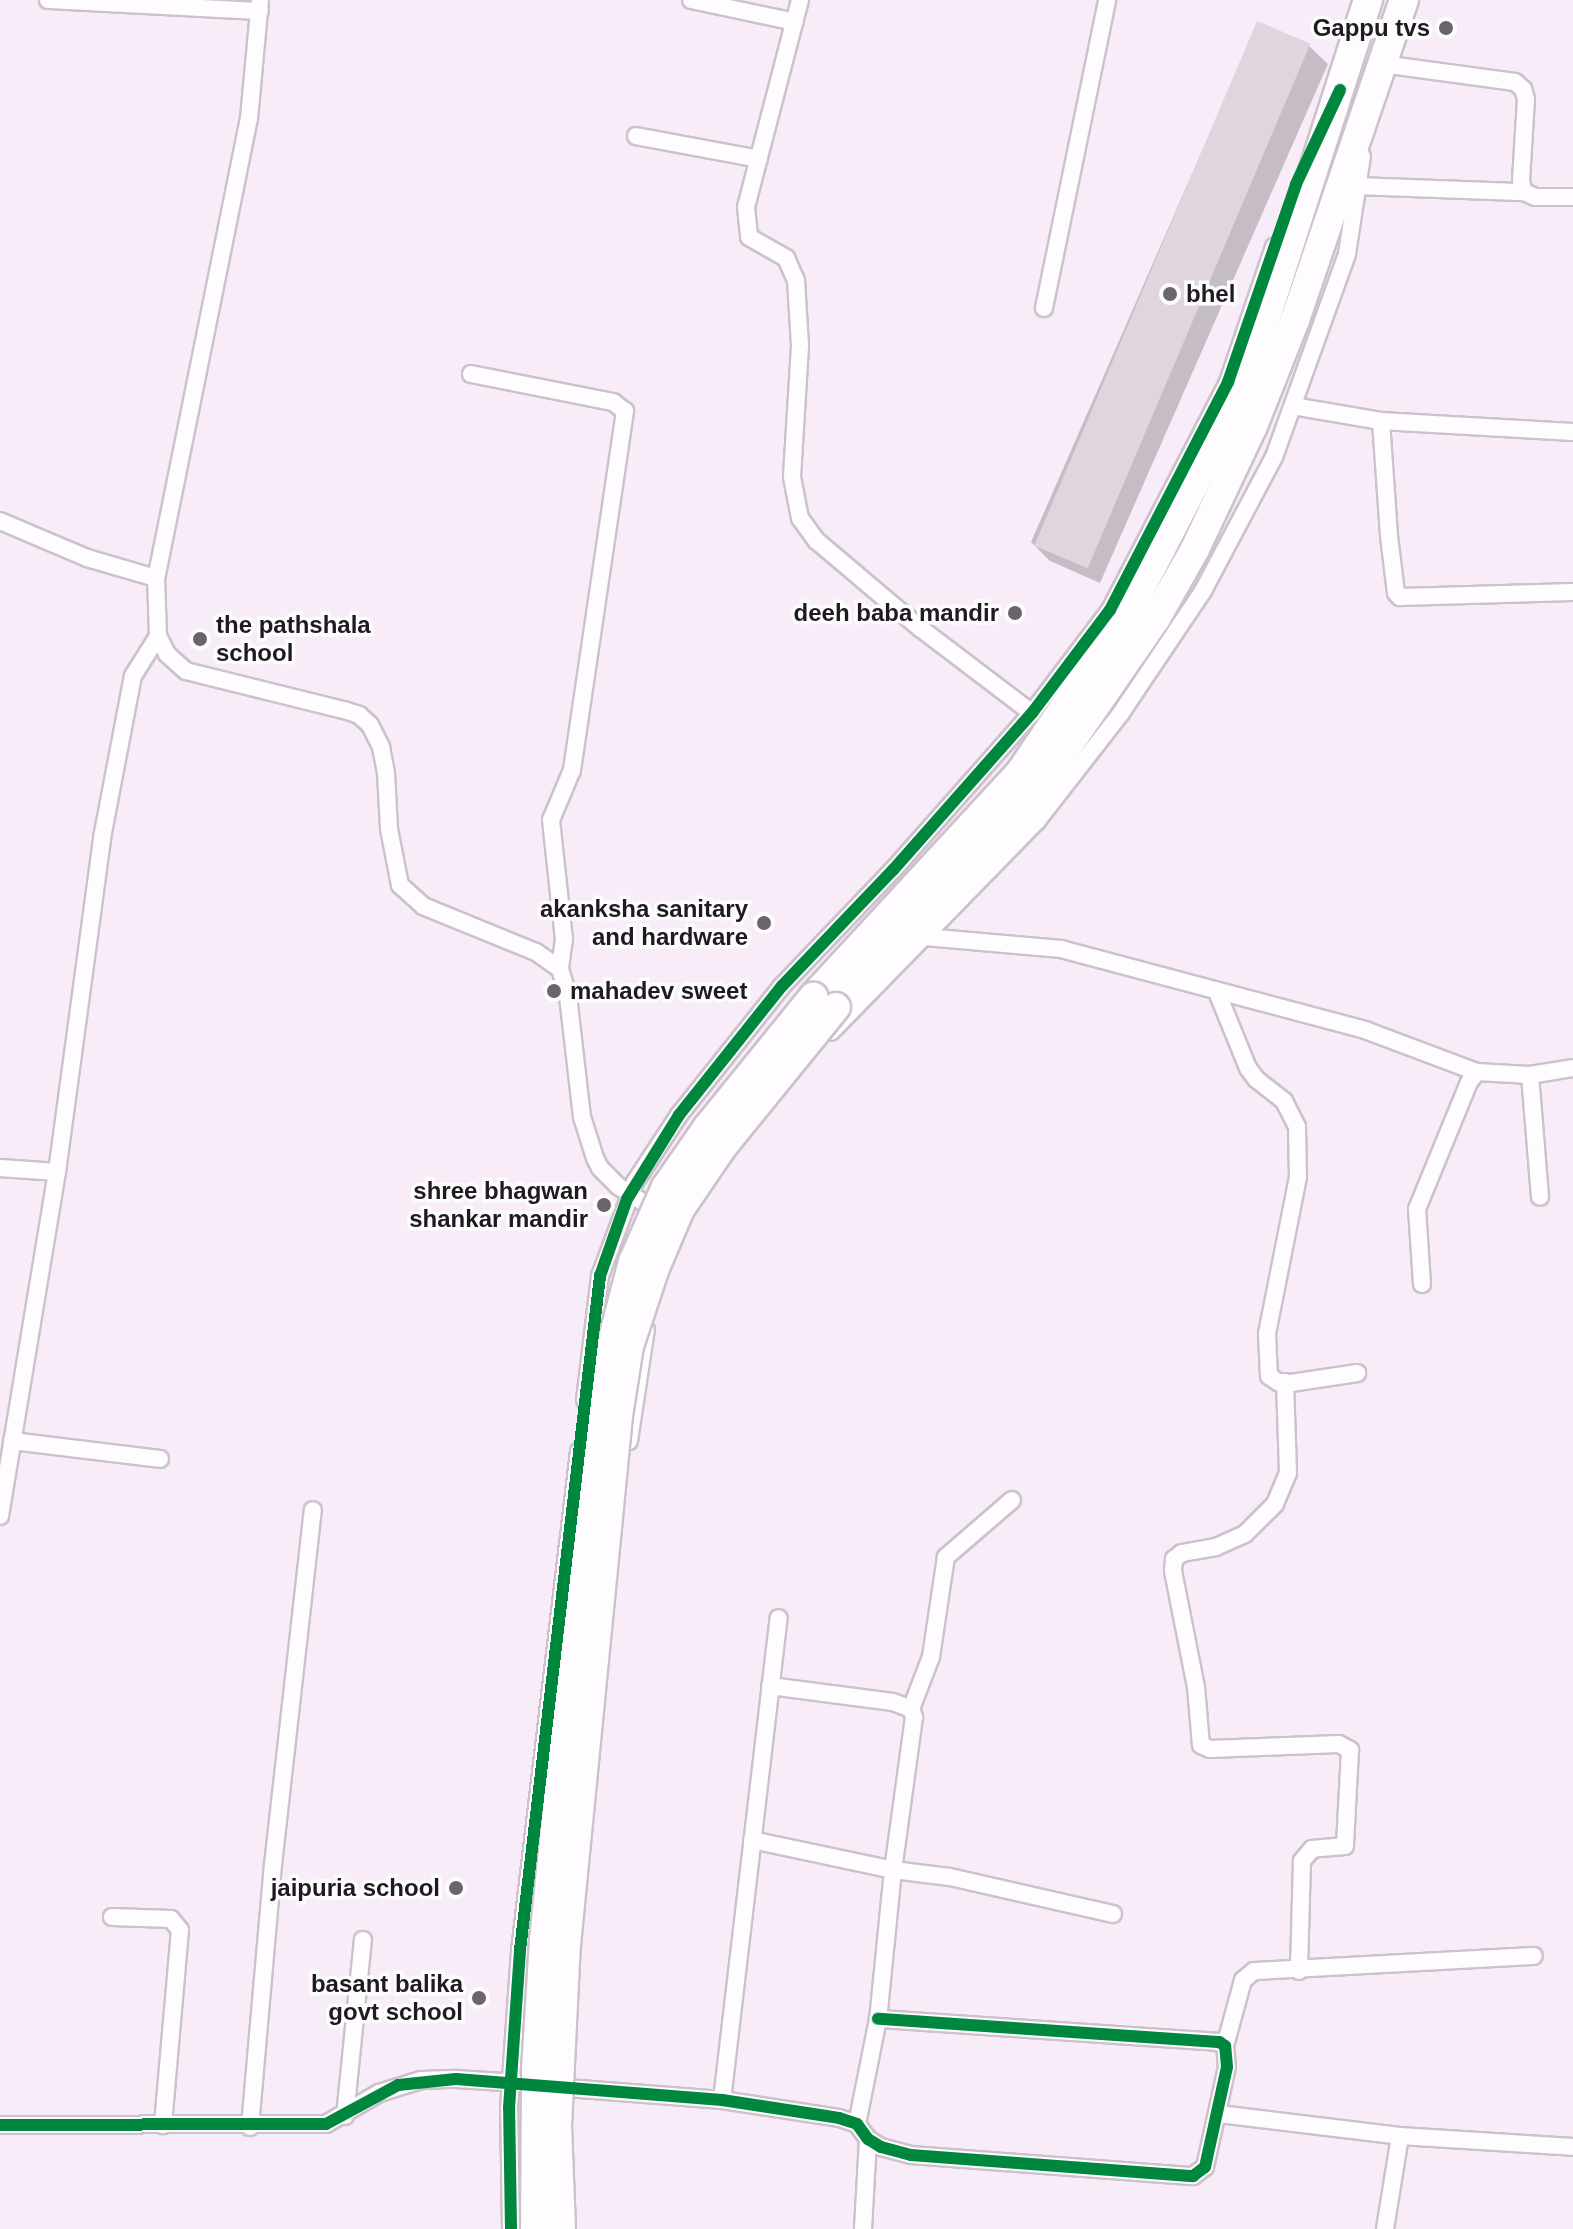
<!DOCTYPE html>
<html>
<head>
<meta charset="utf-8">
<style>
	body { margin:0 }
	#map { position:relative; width:1573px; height:2229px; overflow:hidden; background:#f7ecf8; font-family:Arial,sans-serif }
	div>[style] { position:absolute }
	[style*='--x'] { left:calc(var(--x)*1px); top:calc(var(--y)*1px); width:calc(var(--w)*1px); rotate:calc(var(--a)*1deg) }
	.shadow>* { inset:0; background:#0003 }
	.building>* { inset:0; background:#e0d5df; transform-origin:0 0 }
	.roads { filter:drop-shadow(2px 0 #cbc2cb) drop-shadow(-2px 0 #cbc2cb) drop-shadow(0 2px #cbc2cb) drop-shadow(0 -2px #cbc2cb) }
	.street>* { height:16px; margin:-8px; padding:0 8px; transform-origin:8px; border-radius:8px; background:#fefcfe }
	.highway>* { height:28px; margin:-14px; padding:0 14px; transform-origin:14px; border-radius:14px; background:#fefcfe }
	.bridges { filter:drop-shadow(2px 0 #cbc2cb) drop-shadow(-2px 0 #cbc2cb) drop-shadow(0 2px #cbc2cb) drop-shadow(0 -2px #cbc2cb) }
	.highway-bridge>* { height:28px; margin:-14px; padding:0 14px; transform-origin:14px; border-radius:14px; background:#fefcfe }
	.cycleway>* { height:12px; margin:-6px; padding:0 6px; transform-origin:6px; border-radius:6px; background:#00873e }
	.dots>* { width:22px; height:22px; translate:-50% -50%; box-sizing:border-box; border:4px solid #fcfcfc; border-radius:50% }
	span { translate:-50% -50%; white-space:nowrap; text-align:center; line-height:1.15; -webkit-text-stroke:7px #fcfcfc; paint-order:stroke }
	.poi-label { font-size:24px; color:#211922; font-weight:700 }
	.right { translate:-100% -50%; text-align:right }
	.left { translate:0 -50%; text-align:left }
</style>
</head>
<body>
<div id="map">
	<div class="shadow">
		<i style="clip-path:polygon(1258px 23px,1309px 46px,1328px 64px,1100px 583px,1050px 561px,1031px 542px)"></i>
	</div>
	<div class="building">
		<i style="left:1257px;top:21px;width:58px;height:570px;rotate:23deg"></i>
	</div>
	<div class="roads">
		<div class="street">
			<i style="--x:48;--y:0;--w:212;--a:3"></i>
			<i style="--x:260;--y:0;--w:119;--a:95.3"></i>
			<i style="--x:249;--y:118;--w:469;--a:101.4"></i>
			<i style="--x:156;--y:578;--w:58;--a:88"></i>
			<i style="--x:158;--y:636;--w:20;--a:63"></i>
			<i style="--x:167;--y:654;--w:25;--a:42"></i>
			<i style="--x:186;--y:671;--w:163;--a:13.9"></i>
			<i style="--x:344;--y:710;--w:16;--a:18"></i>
			<i style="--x:359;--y:715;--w:15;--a:42"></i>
			<i style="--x:370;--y:725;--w:25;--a:63"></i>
			<i style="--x:381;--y:747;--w:26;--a:79"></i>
			<i style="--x:386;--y:773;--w:56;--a:86.9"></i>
			<i style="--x:389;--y:829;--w:57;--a:78.9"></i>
			<i style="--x:400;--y:885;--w:31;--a:42"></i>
			<i style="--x:423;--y:906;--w:122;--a:22.2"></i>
			<i style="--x:536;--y:952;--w:29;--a:35"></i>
			<i style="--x:560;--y:969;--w:28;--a:73"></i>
			<i style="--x:568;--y:996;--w:122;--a:83.4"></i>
			<i style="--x:582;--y:1117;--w:43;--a:72.4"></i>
			<i style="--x:595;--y:1158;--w:11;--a:63"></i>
			<i style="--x:600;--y:1168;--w:25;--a:45"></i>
			<i style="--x:618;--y:1186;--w:51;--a:33.1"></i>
			<i style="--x:691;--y:0;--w:106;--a:11.9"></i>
			<i style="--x:800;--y:0;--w:214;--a:104.6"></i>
			<i style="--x:746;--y:207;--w:30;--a:84"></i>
			<i style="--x:749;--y:237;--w:43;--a:29.6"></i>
			<i style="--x:786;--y:258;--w:24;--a:66"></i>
			<i style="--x:796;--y:280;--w:66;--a:86.5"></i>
			<i style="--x:800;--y:346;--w:131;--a:93.5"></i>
			<i style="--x:792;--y:477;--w:42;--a:79"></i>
			<i style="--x:800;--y:518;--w:29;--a:54"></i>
			<i style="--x:817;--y:541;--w:135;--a:40.2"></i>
			<i style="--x:920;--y:628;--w:141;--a:37.2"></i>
			<i style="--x:1382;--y:64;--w:134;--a:7.7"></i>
			<i style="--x:1515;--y:82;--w:11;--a:41"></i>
			<i style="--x:1523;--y:89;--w:10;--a:73"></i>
			<i style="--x:1526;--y:99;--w:82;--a:93.5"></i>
			<i style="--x:1521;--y:181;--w:11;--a:75"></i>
			<i style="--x:1524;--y:192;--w:12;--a:24"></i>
			<i style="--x:1535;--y:197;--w:38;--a:0"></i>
			<i style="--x:636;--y:136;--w:125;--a:10.6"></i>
			<i style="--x:1357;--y:186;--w:167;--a:2.1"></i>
			<i style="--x:1044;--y:308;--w:314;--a:-78.4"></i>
			<i style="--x:471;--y:374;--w:145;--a:11.2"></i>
			<i style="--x:613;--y:402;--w:15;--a:37"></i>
			<i style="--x:625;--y:411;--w:363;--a:98.4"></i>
			<i style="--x:572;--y:770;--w:54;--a:112.8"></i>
			<i style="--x:551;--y:820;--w:120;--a:83.8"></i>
			<i style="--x:564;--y:939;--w:30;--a:98"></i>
			<i style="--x:1293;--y:406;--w:89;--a:9.7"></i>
			<i style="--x:1381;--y:421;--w:192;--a:3.3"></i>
			<i style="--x:1381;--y:421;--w:115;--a:86"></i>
			<i style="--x:1389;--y:536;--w:57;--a:83"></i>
			<i style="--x:1396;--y:593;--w:6;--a:45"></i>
			<i style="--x:1400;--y:597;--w:173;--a:-1.7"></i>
			<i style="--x:0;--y:521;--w:95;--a:23"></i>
			<i style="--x:87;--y:558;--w:72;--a:16.2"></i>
			<i style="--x:925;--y:937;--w:137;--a:5"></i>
			<i style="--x:1061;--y:949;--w:315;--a:14.9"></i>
			<i style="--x:1365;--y:1030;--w:120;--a:20.6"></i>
			<i style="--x:1477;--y:1072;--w:53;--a:3.2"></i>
			<i style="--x:1530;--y:1075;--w:44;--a:-9.2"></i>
			<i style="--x:1217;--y:992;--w:82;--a:67.8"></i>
			<i style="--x:1248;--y:1068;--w:14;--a:54"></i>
			<i style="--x:1256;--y:1079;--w:36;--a:38"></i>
			<i style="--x:1284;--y:1101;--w:29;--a:63"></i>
			<i style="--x:1297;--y:1127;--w:50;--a:88.9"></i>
			<i style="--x:1298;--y:1177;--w:160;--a:101.2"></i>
			<i style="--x:1267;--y:1334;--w:42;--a:87.3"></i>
			<i style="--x:1269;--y:1376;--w:11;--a:34"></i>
			<i style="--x:1278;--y:1382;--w:13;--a:4"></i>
			<i style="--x:1291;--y:1383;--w:67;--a:-8.6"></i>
			<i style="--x:831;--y:1032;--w:295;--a:-45.7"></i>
			<i style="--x:1037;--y:821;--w:137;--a:-52.1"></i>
			<i style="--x:1121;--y:713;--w:147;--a:-56.1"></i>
			<i style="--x:1203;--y:591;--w:152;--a:-62.1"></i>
			<i style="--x:1274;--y:457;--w:216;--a:-70.2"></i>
			<i style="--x:1347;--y:254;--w:99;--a:-81.3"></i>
			<i style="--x:1530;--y:1075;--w:122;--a:85.3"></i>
			<i style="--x:0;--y:1168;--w:57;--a:4"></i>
			<i style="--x:1422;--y:1284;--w:75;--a:-93.8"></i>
			<i style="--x:1417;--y:1209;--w:137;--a:-67.7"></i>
			<i style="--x:1469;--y:1082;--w:13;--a:-51"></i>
			<i style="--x:1285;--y:1382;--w:91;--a:88.1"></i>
			<i style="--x:1288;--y:1473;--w:34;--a:113"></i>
			<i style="--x:1275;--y:1504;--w:42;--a:135"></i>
			<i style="--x:1245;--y:1534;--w:32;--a:156"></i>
			<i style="--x:1216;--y:1547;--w:35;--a:170"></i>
			<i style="--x:1182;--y:1553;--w:10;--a:143"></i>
			<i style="--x:1174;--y:1559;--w:12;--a:95"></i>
			<i style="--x:1173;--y:1571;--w:118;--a:78.8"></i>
			<i style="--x:1196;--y:1687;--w:58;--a:85.1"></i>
			<i style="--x:1201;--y:1745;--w:10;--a:24"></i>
			<i style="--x:1210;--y:1749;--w:129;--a:-2.2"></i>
			<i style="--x:1339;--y:1744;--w:13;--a:29"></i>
			<i style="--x:1350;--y:1750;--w:96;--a:93"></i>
			<i style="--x:1345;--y:1846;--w:33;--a:175"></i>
			<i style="--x:1312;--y:1849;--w:16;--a:130"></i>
			<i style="--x:1302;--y:1861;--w:110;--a:91.6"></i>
			<i style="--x:585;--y:1400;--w:125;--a:-83.1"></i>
			<i style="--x:600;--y:1276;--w:100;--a:-69.6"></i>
			<i style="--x:635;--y:1182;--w:80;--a:-56.7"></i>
			<i style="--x:679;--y:1115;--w:165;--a:-51.4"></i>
			<i style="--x:782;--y:986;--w:161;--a:-46.3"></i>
			<i style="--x:893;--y:870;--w:210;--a:-48.5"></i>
			<i style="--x:1032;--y:713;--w:129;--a:-52.9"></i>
			<i style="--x:1110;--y:610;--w:257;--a:-62.6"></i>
			<i style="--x:1228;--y:382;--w:143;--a:-71.2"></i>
			<i style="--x:12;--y:1441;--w:149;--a:6.9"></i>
			<i style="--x:629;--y:1441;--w:113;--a:-81.4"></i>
			<i style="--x:0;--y:1516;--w:349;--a:-80.6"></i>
			<i style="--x:57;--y:1172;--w:337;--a:-82.3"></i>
			<i style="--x:102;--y:838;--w:165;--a:-79.2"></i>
			<i style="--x:133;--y:676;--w:47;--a:-58"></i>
			<i style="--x:770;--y:1686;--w:124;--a:7.4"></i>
			<i style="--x:893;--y:1702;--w:19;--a:21"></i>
			<i style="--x:911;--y:1709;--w:9;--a:69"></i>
			<i style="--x:914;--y:1717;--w:154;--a:97.8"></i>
			<i style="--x:893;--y:1870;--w:150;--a:95.7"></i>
			<i style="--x:878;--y:2019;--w:107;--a:101.3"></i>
			<i style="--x:911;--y:1709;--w:56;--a:-69"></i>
			<i style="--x:931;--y:1657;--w:101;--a:-81.5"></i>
			<i style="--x:946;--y:1557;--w:87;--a:-40.8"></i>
			<i style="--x:752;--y:1840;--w:144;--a:12"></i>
			<i style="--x:893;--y:1870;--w:57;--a:7"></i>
			<i style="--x:950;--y:1877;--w:167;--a:12.8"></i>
			<i style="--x:112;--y:1917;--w:59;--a:1.9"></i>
			<i style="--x:171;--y:1919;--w:14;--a:51"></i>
			<i style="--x:180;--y:1930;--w:196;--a:95"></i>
			<i style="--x:1225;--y:2046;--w:68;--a:-74.7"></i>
			<i style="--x:1243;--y:1980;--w:14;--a:-39"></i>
			<i style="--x:1254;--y:1971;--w:280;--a:-3.1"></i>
			<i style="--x:554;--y:2087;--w:169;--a:4.4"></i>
			<i style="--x:722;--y:2100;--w:118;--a:8.7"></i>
			<i style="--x:839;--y:2118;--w:19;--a:18"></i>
			<i style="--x:857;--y:2124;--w:19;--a:54"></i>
			<i style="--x:868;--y:2139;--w:15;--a:32"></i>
			<i style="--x:881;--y:2147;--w:31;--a:15"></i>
			<i style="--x:911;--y:2155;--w:283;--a:4.3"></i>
			<i style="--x:1193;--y:2176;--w:15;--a:-37"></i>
			<i style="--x:1205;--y:2167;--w:102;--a:-77.6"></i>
			<i style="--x:1227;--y:2067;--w:21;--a:-95"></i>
			<i style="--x:1225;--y:2046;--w:7;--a:-146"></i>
			<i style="--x:1219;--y:2042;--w:342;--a:-176.1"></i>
			<i style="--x:722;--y:2100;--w:485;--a:-83.3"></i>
			<i style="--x:1219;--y:2114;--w:182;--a:6.9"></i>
			<i style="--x:1400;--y:2136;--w:173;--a:3.6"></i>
			<i style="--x:345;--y:2116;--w:177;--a:-84.2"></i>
			<i style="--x:0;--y:2125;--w:326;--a:-0.2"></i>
			<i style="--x:326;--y:2124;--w:61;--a:-30.3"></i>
			<i style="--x:379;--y:2093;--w:44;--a:-17.2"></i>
			<i style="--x:421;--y:2080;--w:35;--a:-2"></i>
			<i style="--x:456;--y:2079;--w:63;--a:3.6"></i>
			<i style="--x:250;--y:2127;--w:263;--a:-85"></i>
			<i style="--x:273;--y:1865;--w:357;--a:-83.6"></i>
			<i style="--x:511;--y:2229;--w:121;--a:-90.9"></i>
			<i style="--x:509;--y:2108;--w:158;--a:-86"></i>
			<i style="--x:520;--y:1950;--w:502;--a:-83.26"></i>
			<i style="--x:863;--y:2229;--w:90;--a:-86.8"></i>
			<i style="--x:1385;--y:2229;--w:94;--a:-80.8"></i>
		</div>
		<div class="highway">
			<i style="--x:813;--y:997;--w:304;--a:-47.3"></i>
			<i style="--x:1019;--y:774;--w:194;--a:-55.9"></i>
			<i style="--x:1128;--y:613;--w:196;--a:-62.7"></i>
			<i style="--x:1218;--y:439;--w:118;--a:-68"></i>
			<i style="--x:1262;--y:330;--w:347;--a:-72.2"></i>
			<i style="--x:836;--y:1007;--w:222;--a:-46.5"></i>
			<i style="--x:989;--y:846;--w:91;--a:-50.4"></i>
			<i style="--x:1047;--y:776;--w:192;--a:-55.4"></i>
			<i style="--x:1156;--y:618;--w:79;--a:-60.5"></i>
			<i style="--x:1195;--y:549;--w:136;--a:-64.8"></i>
			<i style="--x:1253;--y:426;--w:114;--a:-68.4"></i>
			<i style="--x:1295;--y:320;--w:338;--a:-71.2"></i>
		</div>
	</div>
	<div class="bridges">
		<div class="highway-bridge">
			<i style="--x:535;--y:2229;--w:159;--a:-89.6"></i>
			<i style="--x:536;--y:2070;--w:130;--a:-86.5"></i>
			<i style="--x:544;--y:1940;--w:548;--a:-84.34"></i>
			<i style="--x:598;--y:1395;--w:138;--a:-75.3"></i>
			<i style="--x:633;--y:1262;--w:82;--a:-66.3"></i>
			<i style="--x:666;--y:1187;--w:72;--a:-55.2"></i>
			<i style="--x:707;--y:1128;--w:169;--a:-51"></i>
			<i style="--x:561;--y:2229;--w:103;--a:-92.2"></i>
			<i style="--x:557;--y:2126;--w:181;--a:-87.2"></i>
			<i style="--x:566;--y:1945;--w:532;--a:-84.39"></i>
			<i style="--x:618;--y:1416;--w:71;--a:-81.1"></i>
			<i style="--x:629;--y:1346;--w:82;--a:-71.6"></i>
			<i style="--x:655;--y:1268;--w:64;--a:-67"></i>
			<i style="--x:680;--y:1209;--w:76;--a:-55.7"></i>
			<i style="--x:723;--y:1146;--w:179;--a:-50.9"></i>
		</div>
	</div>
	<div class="cycleway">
		<i style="--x:0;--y:2125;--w:326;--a:-0.2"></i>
		<i style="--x:326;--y:2124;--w:82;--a:-28.4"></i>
		<i style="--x:398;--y:2085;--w:58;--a:-5.9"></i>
		<i style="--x:456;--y:2079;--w:267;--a:4.5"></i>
		<i style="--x:722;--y:2100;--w:118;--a:8.7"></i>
		<i style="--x:839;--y:2118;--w:19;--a:18"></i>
		<i style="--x:857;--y:2124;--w:19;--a:54"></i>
		<i style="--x:868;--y:2139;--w:15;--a:32"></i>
		<i style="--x:881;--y:2147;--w:31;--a:15"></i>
		<i style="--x:911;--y:2155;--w:283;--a:4.3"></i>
		<i style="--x:1193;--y:2176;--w:15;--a:-37"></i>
		<i style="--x:1205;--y:2167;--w:102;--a:-77.6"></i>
		<i style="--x:1227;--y:2067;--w:21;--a:-95"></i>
		<i style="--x:1225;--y:2046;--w:7;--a:-146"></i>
		<i style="--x:1219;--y:2042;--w:342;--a:-176.1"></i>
		<i style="--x:511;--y:2229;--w:121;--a:-90.9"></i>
		<i style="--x:509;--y:2108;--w:158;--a:-86"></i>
		<i style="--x:520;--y:1950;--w:679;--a:-83.23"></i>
		<i style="--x:600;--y:1276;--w:82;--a:-70.7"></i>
		<i style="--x:627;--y:1199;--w:99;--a:-58.2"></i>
		<i style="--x:679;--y:1115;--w:165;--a:-51.4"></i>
		<i style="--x:782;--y:986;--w:161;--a:-46.3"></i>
		<i style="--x:893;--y:870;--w:210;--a:-48.5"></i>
		<i style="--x:1032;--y:713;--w:129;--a:-52.9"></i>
		<i style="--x:1110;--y:610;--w:257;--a:-62.6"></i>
		<i style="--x:1228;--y:382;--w:209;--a:-71"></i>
		<i style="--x:1296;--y:184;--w:104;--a:-64.9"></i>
	</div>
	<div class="dots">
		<i style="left:1446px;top:28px;background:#6c636d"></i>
		<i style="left:1170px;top:294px;background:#6c636d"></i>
		<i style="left:1015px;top:613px;background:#6c636d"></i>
		<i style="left:200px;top:639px;background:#6c636d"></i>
		<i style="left:764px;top:923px;background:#6c636d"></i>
		<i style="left:554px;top:991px;background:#6c636d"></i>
		<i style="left:604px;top:1205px;background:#6c636d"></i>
		<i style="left:456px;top:1888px;background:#6c636d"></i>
		<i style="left:479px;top:1998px;background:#6c636d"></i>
	</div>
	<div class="poi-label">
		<span class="right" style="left:1430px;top:28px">Gappu tvs</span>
		<span class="left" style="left:1186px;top:294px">bhel</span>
		<span class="right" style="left:999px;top:613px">deeh baba mandir</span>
		<span class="left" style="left:216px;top:639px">the pathshala<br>school</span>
		<span class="right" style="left:748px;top:923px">akanksha sanitary<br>and hardware</span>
		<span class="left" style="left:570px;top:991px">mahadev sweet</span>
		<span class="right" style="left:588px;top:1205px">shree bhagwan<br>shankar mandir</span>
		<span class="right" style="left:440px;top:1888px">jaipuria school</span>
		<span class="right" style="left:463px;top:1998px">basant balika<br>govt school</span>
	</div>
</div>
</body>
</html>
